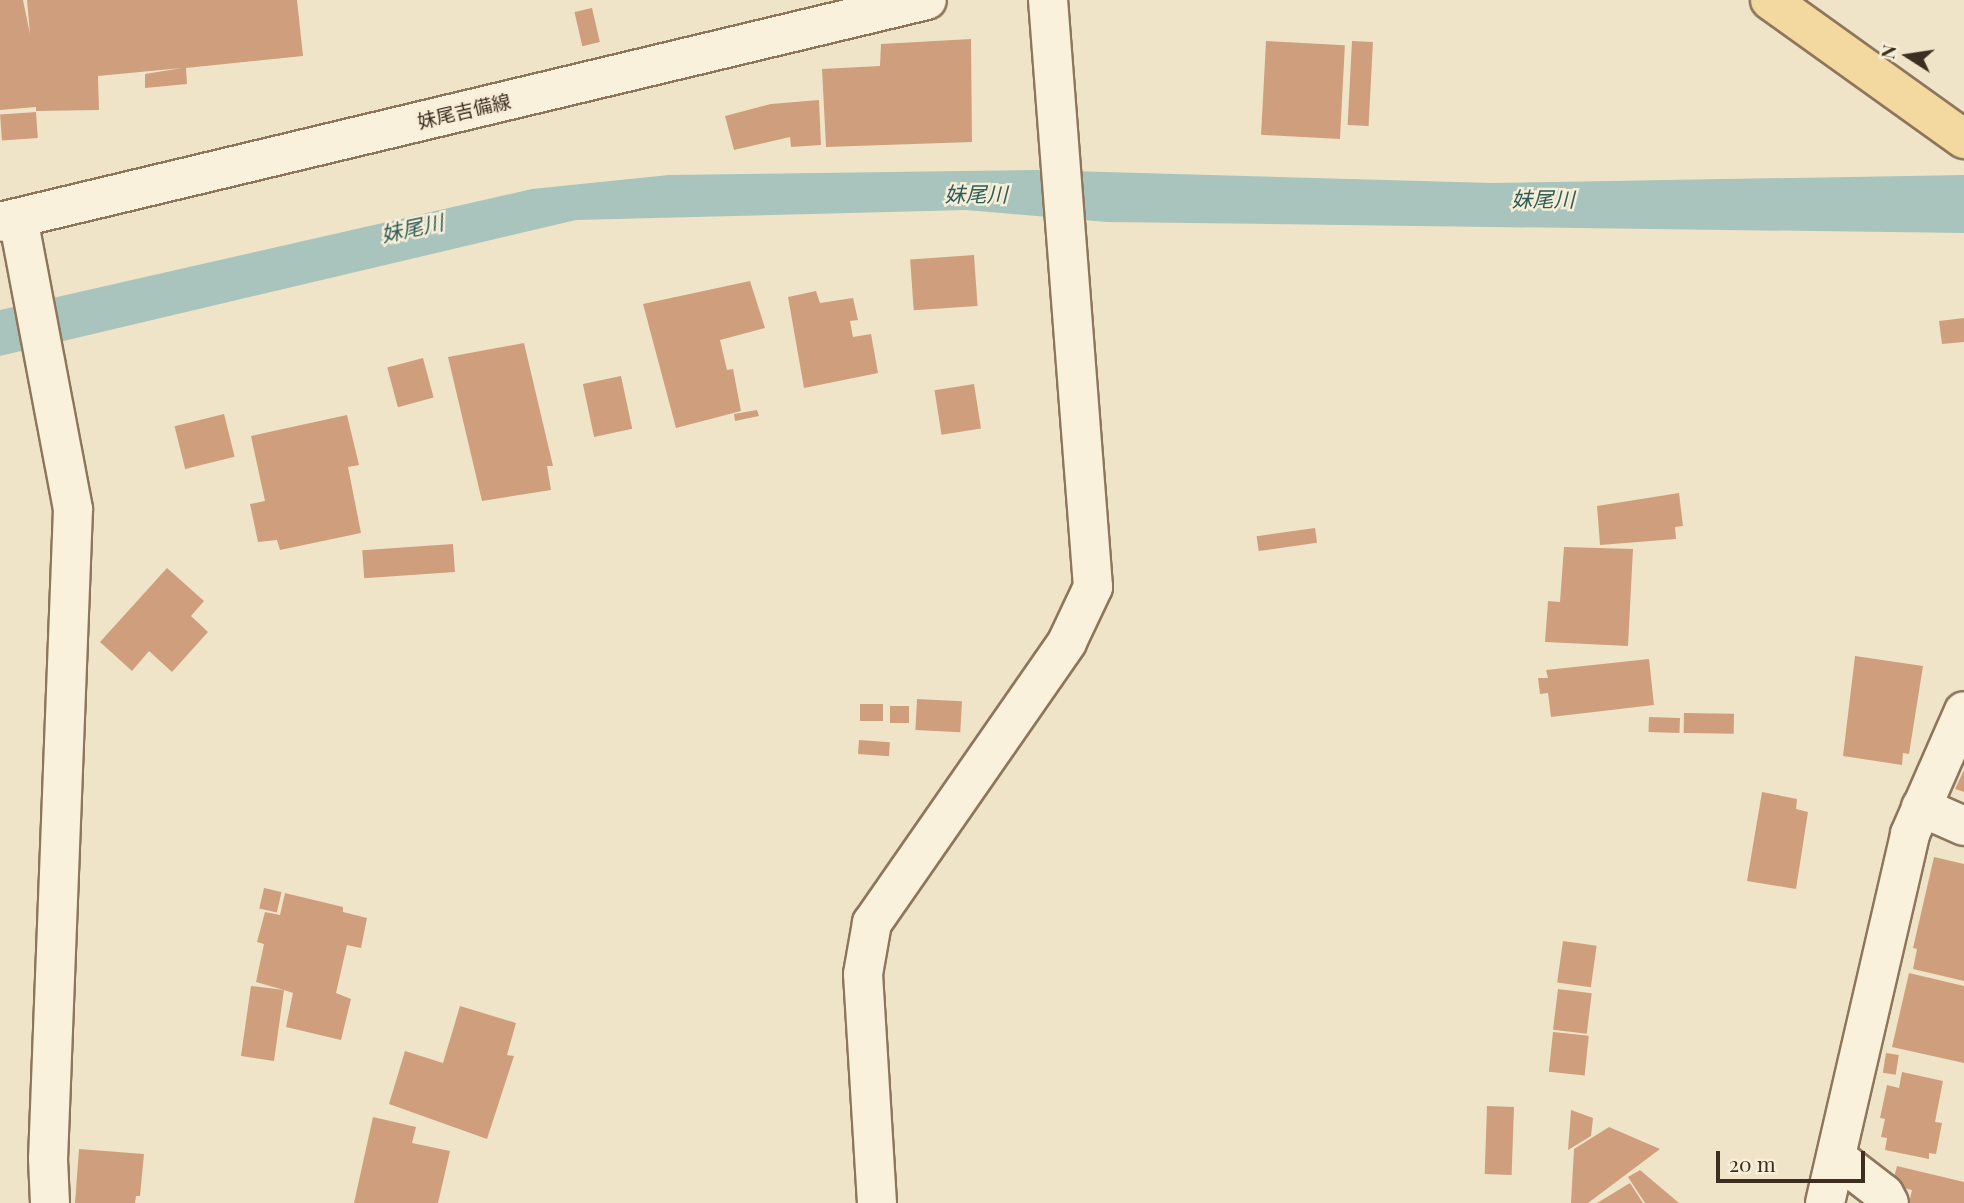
<!DOCTYPE html>
<html>
<head>
<meta charset="utf-8">
<style>
	body { margin:0 }
	#map { position:relative; width:1964px; height:1203px; overflow:hidden; background:#f0e4c8; font-family:"Playfair Display","Noto Sans JP",serif }
	div>[style] { position:absolute }
	[style*='--x'] { left:calc(var(--x)*1px); top:calc(var(--y)*1px); width:calc(var(--w)*1px); rotate:calc(var(--a)*1deg) }
	.water>* { inset:0; background:#a9c4bc }
	.building>* { inset:0; background:#cf9f7d; transform-origin:0 0 }
	.roads { filter:drop-shadow(2px 0 #8d765c) drop-shadow(-2px 0 #8d765c) drop-shadow(0 2px #8d765c) drop-shadow(0 -2px #8d765c) }
	.street>* { height:38px; margin:-19px; padding:0 19px; transform-origin:19px; border-radius:19px; background:#faf1dc }
	.secondary>* { height:38px; margin:-19px; padding:0 19px; transform-origin:19px; border-radius:19px; background:#faf1dc }
	.primary>* { height:38px; margin:-19px; padding:0 19px; transform-origin:19px; border-radius:19px; background:#f3d9a0 }
	span { translate:-50% -50%; white-space:nowrap; text-align:center; line-height:1.15; -webkit-text-stroke:5px #f7eed8; paint-order:stroke }
	.street-label { font-size:19px; color:#3d2e20 }
	.water-label { font-size:21px; color:#2f5d5a; font-style:italic }
	.north { position:absolute; left:1873px; top:21px; width:70px; height:70px; -webkit-text-stroke:5px #f7eed8; paint-order:stroke; rotate:282deg; font-size:19px; font-weight:700; line-height:28px; text-align:center; color:#3d2e20 }
	.north::after { content:''; display:block; margin:auto; width:24px; height:32px; background:#3d2e20; clip-path:polygon(50% 0,100% 100%,50% 72%,0 100%) }
	.scale { position:absolute; left:1716px; top:1151px; width:149px; height:32px; box-sizing:border-box; border:4px solid #3d2e20; border-top:0; padding-left:9px; font-size:21px; line-height:24px; white-space:nowrap; color:#3d2e20; -webkit-text-stroke:5px #f7eed8; paint-order:stroke }
</style>
</head>
<body>
<div id="map">
	<div class="water">
		<i style="clip-path:polygon(1035px 170px,1492px 183px,1964px 175px,1964px 233px,1107px 222px,966px 210px,576px 220px,0 356px,0 310px,532px 189px,669px 175px)"></i>
	</div>
	<div class="building">
		<i style="clip-path:polygon(0 0,23px 0,30px 34px,27px 0,297px 0,303px 56px,186px 68px,187px 84px,145px 88px,145px 74px,182px 68px,98px 76px,99px 110px,36px 111px,36px 107px,0 110px)"></i>
		<i style="left:592px;top:8px;width:35px;height:18px;rotate:77deg"></i>
		<i style="clip-path:polygon(971px 39px,972px 142px,826px 147px,822px 69px,880px 66px,881px 44px)"></i>
		<i style="left:1266px;top:41px;width:79px;height:94px;rotate:3deg"></i>
		<i style="left:1352px;top:41px;width:21px;height:84px;rotate:3deg"></i>
		<i style="clip-path:polygon(819px 100px,821px 145px,791px 147px,790px 137px,734px 150px,725px 116px,771px 104px)"></i>
		<i style="left:36px;top:112px;width:26px;height:36px;rotate:86deg"></i>
		<i style="left:974px;top:255px;width:51px;height:64px;rotate:86deg"></i>
		<i style="clip-path:polygon(750px 281px,765px 328px,720px 340px,727px 370px,733px 369px,741px 411px,676px 428px,643px 304px)"></i>
		<i style="clip-path:polygon(816px 291px,820px 303px,853px 298px,858px 320px,850px 321px,853px 337px,871px 334px,878px 373px,804px 388px,788px 297px)"></i>
		<i style="clip-path:polygon(1964px 318px,1964px 342px,1942px 344px,1939px 321px)"></i>
		<i style="clip-path:polygon(524px 343px,553px 466px,547px 466px,551px 490px,482px 501px,448px 357px)"></i>
		<i style="left:423px;top:358px;width:41px;height:37px;rotate:75deg"></i>
		<i style="left:621px;top:376px;width:54px;height:39px;rotate:78deg"></i>
		<i style="left:974px;top:384px;width:45px;height:40px;rotate:81deg"></i>
		<i style="clip-path:polygon(757px 410px,759px 416px,735px 421px,734px 414px)"></i>
		<i style="left:224px;top:414px;width:44px;height:51px;rotate:76deg"></i>
		<i style="clip-path:polygon(347px 415px,359px 465px,348px 467px,361px 533px,280px 550px,277px 540px,258px 542px,250px 504px,265px 501px,251px 436px)"></i>
		<i style="clip-path:polygon(1679px 493px,1683px 526px,1675px 527px,1676px 539px,1600px 545px,1597px 506px)"></i>
		<i style="left:1315px;top:528px;width:15px;height:59px;rotate:82deg"></i>
		<i style="left:453px;top:544px;width:28px;height:91px;rotate:86deg"></i>
		<i style="clip-path:polygon(1564px 547px,1633px 549px,1628px 646px,1545px 642px,1548px 601px,1560px 602px)"></i>
		<i style="clip-path:polygon(167px 568px,204px 601px,191px 616px,208px 632px,172px 672px,149px 651px,132px 671px,100px 642px)"></i>
		<i style="clip-path:polygon(1855px 656px,1923px 666px,1909px 754px,1903px 753px,1902px 765px,1843px 756px)"></i>
		<i style="clip-path:polygon(1649px 659px,1654px 705px,1551px 717px,1548px 693px,1540px 694px,1538px 678px,1548px 678px,1546px 670px)"></i>
		<i style="left:917px;top:699px;width:45px;height:31px;rotate:3deg"></i>
		<i style="left:860px;top:704px;width:23px;height:17px"></i>
		<i style="left:890px;top:706px;width:19px;height:17px"></i>
		<i style="left:1684px;top:713px;width:50px;height:20px;rotate:1deg"></i>
		<i style="left:1649px;top:717px;width:31px;height:15px;rotate:2deg"></i>
		<i style="left:859px;top:740px;width:31px;height:14px;rotate:4deg"></i>
		<i style="clip-path:polygon(1964px 770px,1964px 792px,1955px 789px)"></i>
		<i style="clip-path:polygon(1762px 792px,1797px 799px,1796px 809px,1808px 812px,1796px 889px,1747px 881px)"></i>
		<i style="clip-path:polygon(1934px 857px,1964px 864px,1964px 981px,1913px 969px,1917px 949px,1913px 948px)"></i>
		<i style="left:264px;top:888px;width:18px;height:21px;rotate:13deg"></i>
		<i style="clip-path:polygon(285px 893px,343px 907px,343px 912px,367px 918px,361px 948px,347px 945px,336px 993px,351px 999px,341px 1040px,286px 1027px,293px 993px,284px 990px,274px 1061px,241px 1056px,251px 986px,284px 990px,256px 982px,264px 944px,257px 942px,265px 912px,280px 915px)"></i>
		<i style="left:1563px;top:941px;width:34px;height:42px;rotate:8deg"></i>
		<i style="clip-path:polygon(1909px 973px,1964px 986px,1964px 1063px,1892px 1047px)"></i>
		<i style="left:1558px;top:989px;width:34px;height:41px;rotate:7deg"></i>
		<i style="clip-path:polygon(460px 1006px,516px 1023px,507px 1055px,514px 1056px,487px 1139px,389px 1104px,405px 1051px,443px 1063px)"></i>
		<i style="left:1553px;top:1032px;width:36px;height:40px;rotate:6deg"></i>
		<i style="left:1886px;top:1053px;width:13px;height:20px;rotate:9deg"></i>
		<i style="clip-path:polygon(1902px 1072px,1943px 1081px,1935px 1122px,1942px 1123px,1936px 1154px,1929px 1153px,1929px 1159px,1885px 1150px,1887px 1138px,1881px 1137px,1885px 1119px,1880px 1118px,1887px 1085px,1899px 1088px)"></i>
		<i style="left:1487px;top:1106px;width:27px;height:68px;rotate:2deg"></i>
		<i style="clip-path:polygon(1571px 1110px,1593px 1118px,1591px 1136px,1568px 1150px)"></i>
		<i style="clip-path:polygon(373px 1117px,416px 1127px,412px 1143px,450px 1151px,438px 1203px,354px 1203px)"></i>
		<i style="clip-path:polygon(1609px 1127px,1660px 1149px,1588px 1203px,1571px 1203px,1574px 1149px)"></i>
		<i style="clip-path:polygon(79px 1149px,144px 1154px,140px 1196px,136px 1196px,135px 1203px,75px 1203px)"></i>
		<i style="clip-path:polygon(1897px 1166px,1964px 1182px,1964px 1203px,1909px 1203px,1912px 1190px,1892px 1185px)"></i>
		<i style="clip-path:polygon(1640px 1170px,1679px 1203px,1645px 1203px,1628px 1177px)"></i>
		<i style="clip-path:polygon(1630px 1183px,1643px 1203px,1597px 1203px)"></i>
	</div>
	<div class="roads">
		<div class="street">
			<i style="--x:18;--y:218;--w:296;--a:79.3"></i>
			<i style="--x:73;--y:509;--w:650;--a:92.2"></i>
			<i style="--x:48;--y:1159;--w:44;--a:87.4"></i>
			<i style="--x:1921;--y:807;--w:47;--a:23.8"></i>
			<i style="--x:1836;--y:1157;--w:61;--a:37.6"></i>
			<i style="--x:1884;--y:1194;--w:10;--a:61"></i>
			<i style="--x:877;--y:1203;--w:229;--a:-93.5"></i>
			<i style="--x:863;--y:974;--w:52;--a:-80"></i>
			<i style="--x:872;--y:923;--w:342;--a:-55.2"></i>
			<i style="--x:1067;--y:642;--w:61;--a:-64.7"></i>
			<i style="--x:1093;--y:587;--w:589;--a:-94.38"></i>
			<i style="--x:1825;--y:1203;--w:379;--a:-77"></i>
			<i style="--x:1910;--y:834;--w:134;--a:-66.3"></i>
		</div>
		<div class="secondary">
			<i style="--x:0;--y:222;--w:953;--a:-13.47"></i>
		</div>
		<div class="primary">
			<i style="--x:1770;--y:0;--w:239;--a:35.6"></i>
		</div>
	</div>
	<div class="street-label">
		<span style="left:464px;top:111px;rotate:-13deg">妹尾吉備線</span>
	</div>
	<div class="water-label">
		<span style="left:976px;top:193px">妹尾川</span>
		<span style="left:1543px;top:198px">妹尾川</span>
		<span style="left:412px;top:227px;rotate:-12deg">妹尾川</span>
	</div>
	<div class="north">N</div>
	<div class="scale">20 m</div>
</div>
</body>
</html>
